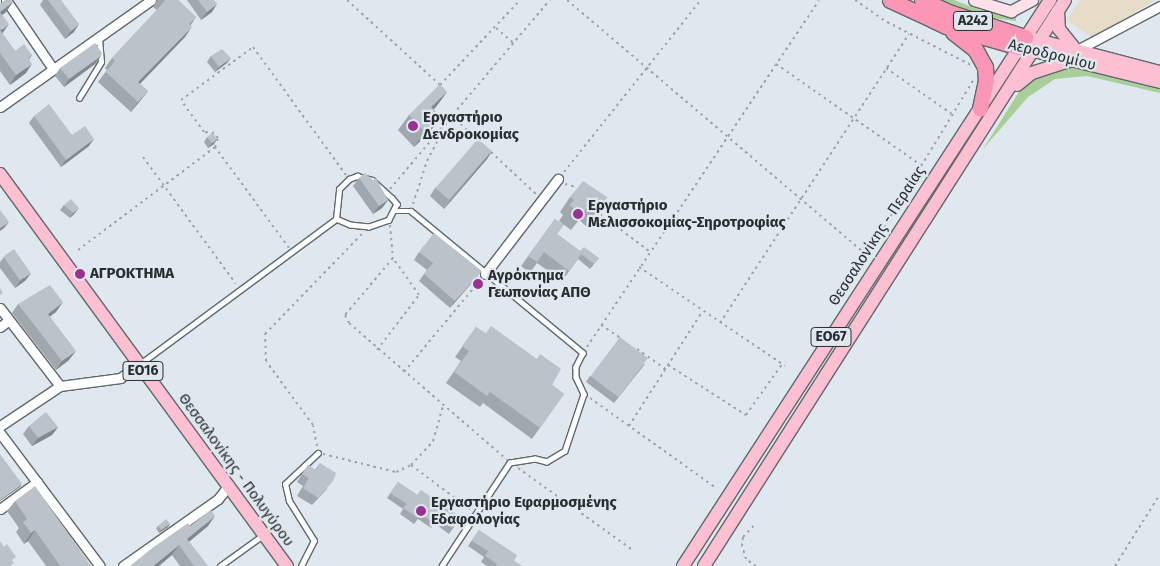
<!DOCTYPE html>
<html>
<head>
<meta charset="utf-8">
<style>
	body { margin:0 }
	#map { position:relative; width:1160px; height:566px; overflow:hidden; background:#dfe8ee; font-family:"Fira Sans",sans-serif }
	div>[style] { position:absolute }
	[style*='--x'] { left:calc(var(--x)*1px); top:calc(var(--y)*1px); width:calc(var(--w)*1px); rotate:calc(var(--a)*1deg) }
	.commercial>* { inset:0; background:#e6dcc7 }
	.green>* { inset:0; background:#a9ce99 }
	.path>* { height:2px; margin-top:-1px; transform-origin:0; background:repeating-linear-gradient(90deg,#9da4a9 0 2.5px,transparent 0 6.5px) }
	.roads { filter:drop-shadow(1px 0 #60686e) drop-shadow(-1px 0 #60686e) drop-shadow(0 1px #60686e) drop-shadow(0 -1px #60686e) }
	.lane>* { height:4.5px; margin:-2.25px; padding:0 2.25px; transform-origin:2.25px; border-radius:2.25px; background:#fff }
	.street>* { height:9px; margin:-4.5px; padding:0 4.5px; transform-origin:4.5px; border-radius:4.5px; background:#fff }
	.secondary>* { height:11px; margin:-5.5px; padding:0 5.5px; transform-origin:5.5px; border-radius:5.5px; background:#fee0e9 }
	.primary>* { height:12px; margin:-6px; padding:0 6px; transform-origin:6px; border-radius:6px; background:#fdc0d3 }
	.highway>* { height:15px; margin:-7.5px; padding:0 7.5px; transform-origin:7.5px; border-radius:7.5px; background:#fc96b6 }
	.wall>* { inset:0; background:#a0a8ad }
	.shaded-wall>* { inset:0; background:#82888d }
	.building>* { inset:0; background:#bac3c9; transform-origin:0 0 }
	.dots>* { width:14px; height:14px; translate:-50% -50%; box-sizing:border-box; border:2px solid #dfe8ee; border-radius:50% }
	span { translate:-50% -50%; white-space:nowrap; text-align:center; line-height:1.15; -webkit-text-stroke:4.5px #dfe8ee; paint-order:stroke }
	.shield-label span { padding:1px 4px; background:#dfe8ee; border:1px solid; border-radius:4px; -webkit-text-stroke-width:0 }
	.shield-label { font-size:14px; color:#292d2f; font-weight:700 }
	.street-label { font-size:15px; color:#292d2f }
	.poi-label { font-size:15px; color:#292d2f; font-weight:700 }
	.left { translate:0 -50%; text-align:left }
</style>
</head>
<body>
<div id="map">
	<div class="commercial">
		<i style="clip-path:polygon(1080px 0,1155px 0,1093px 38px,1067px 20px)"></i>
	</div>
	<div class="green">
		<i style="clip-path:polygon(940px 0,954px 0,980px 10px,1016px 15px,1016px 21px,985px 17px)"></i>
		<i style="clip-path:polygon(1073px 66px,1160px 85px,1160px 93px,1087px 76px,1055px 79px,1028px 97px,983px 149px,1020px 90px,1033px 79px)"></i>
	</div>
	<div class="path">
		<i style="--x:347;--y:0;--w:126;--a:42.4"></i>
		<i style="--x:440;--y:85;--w:117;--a:-46.7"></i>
		<i style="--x:567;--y:0;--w:394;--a:40.4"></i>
		<i style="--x:867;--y:255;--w:204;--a:-58.7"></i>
		<i style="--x:855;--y:0;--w:39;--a:35"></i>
		<i style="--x:887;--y:22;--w:94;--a:27.1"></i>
		<i style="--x:496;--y:28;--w:23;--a:41"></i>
		<i style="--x:776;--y:64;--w:178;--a:34.9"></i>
		<i style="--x:886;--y:68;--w:80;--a:34.9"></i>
		<i style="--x:451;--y:115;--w:37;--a:43"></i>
		<i style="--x:491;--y:152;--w:63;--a:43.1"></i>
		<i style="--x:143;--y:157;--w:157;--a:53.8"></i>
		<i style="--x:564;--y:172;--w:220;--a:-51.5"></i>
		<i style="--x:565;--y:184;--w:15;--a:16"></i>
		<i style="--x:390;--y:189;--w:248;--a:-49.8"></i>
		<i style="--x:413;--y:204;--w:45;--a:-72"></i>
		<i style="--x:427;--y:161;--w:47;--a:-62.4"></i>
		<i style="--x:598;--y:207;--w:7;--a:74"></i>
		<i style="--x:600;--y:214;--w:61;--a:37.1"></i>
		<i style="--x:390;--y:225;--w:33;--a:85"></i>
		<i style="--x:393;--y:258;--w:75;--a:130.1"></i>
		<i style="--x:345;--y:315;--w:9;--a:63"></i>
		<i style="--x:349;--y:323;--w:209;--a:40.9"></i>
		<i style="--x:289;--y:248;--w:125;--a:-126.2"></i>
		<i style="--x:215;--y:147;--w:9;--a:-72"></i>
		<i style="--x:218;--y:138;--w:6;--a:-129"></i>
		<i style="--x:214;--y:133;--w:10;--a:-174"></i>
		<i style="--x:204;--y:132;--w:39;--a:-126"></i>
		<i style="--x:181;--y:100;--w:89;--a:-36.4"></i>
		<i style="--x:253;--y:47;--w:158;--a:54"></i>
		<i style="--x:78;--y:250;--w:171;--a:-36.9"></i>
		<i style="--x:639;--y:267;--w:176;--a:34.1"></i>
		<i style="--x:720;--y:323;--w:345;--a:-56.8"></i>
		<i style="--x:601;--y:325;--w:23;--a:34"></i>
		<i style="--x:587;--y:347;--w:417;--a:-56.2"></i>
		<i style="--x:637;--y:349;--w:35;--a:35"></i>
		<i style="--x:377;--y:350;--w:69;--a:-52.6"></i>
		<i style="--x:419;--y:295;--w:45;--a:-125.1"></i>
		<i style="--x:668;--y:365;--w:93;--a:32.7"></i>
		<i style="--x:746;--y:415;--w:62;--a:-54.8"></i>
		<i style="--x:404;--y:372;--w:119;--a:-50.4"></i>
		<i style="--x:590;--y:398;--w:153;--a:35.5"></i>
		<i style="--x:629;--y:426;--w:135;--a:-57.4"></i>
		<i style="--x:317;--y:446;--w:21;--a:-101"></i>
		<i style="--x:313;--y:425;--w:79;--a:-126.3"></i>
		<i style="--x:266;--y:361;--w:27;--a:-92"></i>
		<i style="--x:265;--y:334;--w:142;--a:-45.9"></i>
		<i style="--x:323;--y:454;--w:75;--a:13.9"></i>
		<i style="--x:396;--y:472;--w:17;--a:-25"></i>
		<i style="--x:411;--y:465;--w:33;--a:-47"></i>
		<i style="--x:433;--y:441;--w:35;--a:-74"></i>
		<i style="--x:411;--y:465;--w:75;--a:36.9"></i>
		<i style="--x:518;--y:468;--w:139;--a:35.6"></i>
		<i style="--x:756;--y:566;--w:12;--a:-145"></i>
		<i style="--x:746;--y:559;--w:14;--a:-107"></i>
		<i style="--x:742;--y:546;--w:9;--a:-84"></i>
		<i style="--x:743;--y:537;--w:19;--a:-47"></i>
		<i style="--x:1115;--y:566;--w:85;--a:-58"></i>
	</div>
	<div class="roads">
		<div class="lane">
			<i style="--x:79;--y:98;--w:42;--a:-58.6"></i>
			<i style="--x:101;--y:62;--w:24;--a:-95"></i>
			<i style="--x:357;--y:176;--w:16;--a:15"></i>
			<i style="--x:372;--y:180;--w:27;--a:42"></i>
			<i style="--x:392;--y:198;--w:8;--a:50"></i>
			<i style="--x:397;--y:204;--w:18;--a:117"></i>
			<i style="--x:389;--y:220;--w:21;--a:161"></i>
			<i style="--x:369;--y:227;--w:19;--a:-174"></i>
			<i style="--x:350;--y:225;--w:15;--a:-157"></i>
			<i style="--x:336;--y:219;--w:30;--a:-84"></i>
			<i style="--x:339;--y:189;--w:14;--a:-45"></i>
			<i style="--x:349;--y:179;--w:9;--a:-21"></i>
			<i style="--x:395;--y:211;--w:16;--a:0"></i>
			<i style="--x:411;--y:211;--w:223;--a:39.5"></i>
			<i style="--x:583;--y:353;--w:16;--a:117"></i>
			<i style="--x:576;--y:367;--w:10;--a:90"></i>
			<i style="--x:576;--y:377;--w:19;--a:65"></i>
			<i style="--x:584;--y:394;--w:60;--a:108.4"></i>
			<i style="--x:565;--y:451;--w:21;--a:149"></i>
			<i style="--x:547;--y:462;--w:12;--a:-166"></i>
			<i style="--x:535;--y:459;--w:25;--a:171"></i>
			<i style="--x:510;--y:463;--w:123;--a:123.4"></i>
			<i style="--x:140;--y:364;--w:244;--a:-36.5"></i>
			<i style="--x:220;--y:566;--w:53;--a:-35.8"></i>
			<i style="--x:301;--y:566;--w:28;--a:-63"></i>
			<i style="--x:314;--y:541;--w:47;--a:-122"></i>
			<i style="--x:289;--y:501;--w:17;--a:-103"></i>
			<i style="--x:285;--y:484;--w:45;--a:-43.2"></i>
		</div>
		<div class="street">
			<i style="--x:6;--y:0;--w:83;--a:55.7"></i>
			<i style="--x:1077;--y:50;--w:94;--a:-27.9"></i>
			<i style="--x:0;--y:107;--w:185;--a:-35.3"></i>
			<i style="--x:485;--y:274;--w:120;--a:-52.5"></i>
			<i style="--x:0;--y:308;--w:98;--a:52.4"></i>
			<i style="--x:0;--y:327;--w:11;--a:-38"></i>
			<i style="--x:0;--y:426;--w:72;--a:-33.7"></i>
			<i style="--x:60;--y:386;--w:61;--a:-7.6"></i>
			<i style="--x:120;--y:378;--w:23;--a:-34"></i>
			<i style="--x:0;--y:433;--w:166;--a:53.1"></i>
			<i style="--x:0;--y:509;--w:46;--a:-36.1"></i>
			<i style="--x:123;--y:566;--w:116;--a:-35.2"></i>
			<i style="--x:218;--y:499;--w:18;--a:-52"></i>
		</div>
		<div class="secondary">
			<i style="--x:974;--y:0;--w:39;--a:17"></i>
			<i style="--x:1011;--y:11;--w:24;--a:-28"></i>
		</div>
		<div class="primary">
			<i style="--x:1058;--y:11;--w:18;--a:87"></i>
			<i style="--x:1059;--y:29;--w:26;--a:51"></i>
			<i style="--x:1034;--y:39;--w:130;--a:14.7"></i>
			<i style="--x:1026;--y:49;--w:138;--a:13.8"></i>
			<i style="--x:1017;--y:85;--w:19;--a:-39"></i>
			<i style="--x:1032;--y:73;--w:42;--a:-18"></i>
			<i style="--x:0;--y:174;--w:486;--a:53.8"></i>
			<i style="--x:683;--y:566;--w:675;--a:-57.04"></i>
			<i style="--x:704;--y:566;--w:671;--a:-57.47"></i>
		</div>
		<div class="highway">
			<i style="--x:890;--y:0;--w:62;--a:24.9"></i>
			<i style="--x:946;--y:26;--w:76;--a:16"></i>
			<i style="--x:922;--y:0;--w:32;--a:24"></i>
			<i style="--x:951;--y:13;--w:78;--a:18"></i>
			<i style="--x:953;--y:32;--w:28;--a:38"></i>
			<i style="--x:975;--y:49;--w:21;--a:61"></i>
			<i style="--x:985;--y:67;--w:13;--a:86"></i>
			<i style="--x:986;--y:80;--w:29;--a:102"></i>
		</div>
	</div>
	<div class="wall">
		<i style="clip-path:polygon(43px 0,61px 0,74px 32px,65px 39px,40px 5px)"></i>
		<i style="clip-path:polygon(157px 0,178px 0,196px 17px,191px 25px,185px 37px,140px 84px,148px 91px,140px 101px,131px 112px,98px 82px,107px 70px,105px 68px,112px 58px,157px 10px,153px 7px)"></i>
		<i style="clip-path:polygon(187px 0,214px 0,212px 12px,201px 20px)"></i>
		<i style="clip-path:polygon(13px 2px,6px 12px,2px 15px,2px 33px,15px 51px,32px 55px,29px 60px,26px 73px,10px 85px,0 71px,0 4px)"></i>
		<i style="clip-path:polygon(101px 56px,95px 64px,64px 87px,55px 76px,60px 68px)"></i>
		<i style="clip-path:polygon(211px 56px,227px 63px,215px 72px,207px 62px)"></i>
		<i style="clip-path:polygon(447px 92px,434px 109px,430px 132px,414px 147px,398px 130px,409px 115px)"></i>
		<i style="clip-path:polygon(34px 116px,72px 135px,89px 146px,61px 167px,29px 123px)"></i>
		<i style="clip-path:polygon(207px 137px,214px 144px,208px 148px,204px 142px)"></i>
		<i style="clip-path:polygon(492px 151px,487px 159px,444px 209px,430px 196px,435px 188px)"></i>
		<i style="clip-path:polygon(359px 178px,373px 180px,388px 200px,382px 208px,373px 214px,353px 186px)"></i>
		<i style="clip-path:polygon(570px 197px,607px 197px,586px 226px,579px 220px,571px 230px,559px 221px,563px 215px,560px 212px)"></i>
		<i style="clip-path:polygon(64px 205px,75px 213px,70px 218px,60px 210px)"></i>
		<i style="clip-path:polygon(555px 219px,557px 234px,580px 251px,599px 258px,590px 269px,578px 259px,562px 281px,537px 263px,530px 273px,521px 266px)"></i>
		<i style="clip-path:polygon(419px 252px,476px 278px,450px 308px,419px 281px,427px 270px,414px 260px)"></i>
		<i style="clip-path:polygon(4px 257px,26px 280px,15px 288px,0 268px,0 262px)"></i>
		<i style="clip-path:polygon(18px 304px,56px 312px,50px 316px,69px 360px,56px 370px,12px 313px)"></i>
		<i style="clip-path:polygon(476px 327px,564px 394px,532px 439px,483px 403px,480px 407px,446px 383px,461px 361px,455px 357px)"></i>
		<i style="clip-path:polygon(645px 364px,614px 403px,586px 382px,590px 376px)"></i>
		<i style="clip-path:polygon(29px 426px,58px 427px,52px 435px,32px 446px,23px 434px)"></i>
		<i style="clip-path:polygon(320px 463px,327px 489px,312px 505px,297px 496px,303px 486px,297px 482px,308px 465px,315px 470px)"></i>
		<i style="clip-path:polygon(398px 482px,417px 495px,461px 517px,449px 534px,434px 523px,431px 528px,418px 519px,414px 524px,400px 514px,403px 509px,387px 498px)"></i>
		<i style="clip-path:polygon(15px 501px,91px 566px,46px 566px,28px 541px,24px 544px,16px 532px,19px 528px,7px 511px)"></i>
		<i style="clip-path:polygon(170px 524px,168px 527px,159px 533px,156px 528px,158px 526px)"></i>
		<i style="clip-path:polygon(190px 526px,208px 526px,189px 542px,208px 566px,180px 566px,172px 555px)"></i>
		<i style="clip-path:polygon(479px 530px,514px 561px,522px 566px,487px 566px,481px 562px,484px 557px,468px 546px)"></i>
	</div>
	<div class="shaded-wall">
		<i style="clip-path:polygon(13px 2px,6px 12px,0 17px,0 12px)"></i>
		<i style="clip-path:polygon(217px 4px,212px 12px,201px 20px,207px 12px)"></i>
		<i style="clip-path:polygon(9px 24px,2px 34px,0 31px)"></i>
		<i style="clip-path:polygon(79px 24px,74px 32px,65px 39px,71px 31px)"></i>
		<i style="clip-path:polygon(192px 27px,185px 37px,131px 93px,138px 82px)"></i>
		<i style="clip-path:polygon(101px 56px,95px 64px,64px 87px,69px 79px)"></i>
		<i style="clip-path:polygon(231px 58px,227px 63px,215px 72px,219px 67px)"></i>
		<i style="clip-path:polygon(32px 64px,26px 73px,10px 85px,16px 75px)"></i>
		<i style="clip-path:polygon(148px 91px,140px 101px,131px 112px,138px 102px)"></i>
		<i style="clip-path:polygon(447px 92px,436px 107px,421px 122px,431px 107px)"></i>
		<i style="clip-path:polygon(441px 116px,430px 132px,414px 147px,425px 132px)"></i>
		<i style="clip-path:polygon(94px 139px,89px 146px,61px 167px,66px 160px)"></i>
		<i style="clip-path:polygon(217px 139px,214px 144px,208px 148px,212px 143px)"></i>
		<i style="clip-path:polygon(492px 151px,487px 159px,444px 209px,450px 201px)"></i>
		<i style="clip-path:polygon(607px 197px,596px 212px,586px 226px,596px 210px)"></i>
		<i style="clip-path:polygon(388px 200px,382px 208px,373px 214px,379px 206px)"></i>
		<i style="clip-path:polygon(79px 208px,75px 213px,70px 218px,73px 213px)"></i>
		<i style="clip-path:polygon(9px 222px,4px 228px,0 231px,0 228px)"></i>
		<i style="clip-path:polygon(482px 271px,476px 278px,450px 308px,455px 301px)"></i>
		<i style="clip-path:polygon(31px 273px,26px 280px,15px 288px,21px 280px)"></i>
		<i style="clip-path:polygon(63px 302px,56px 312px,41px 323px,48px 314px)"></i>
		<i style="clip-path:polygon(76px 351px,69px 360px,56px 370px,62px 361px)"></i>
		<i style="clip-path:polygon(58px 427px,52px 435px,32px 446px,38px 438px)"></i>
		<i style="clip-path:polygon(22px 484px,20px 487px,0 501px,0 500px)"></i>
		<i style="clip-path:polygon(215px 516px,208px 526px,181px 548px,187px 539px)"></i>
		<i style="clip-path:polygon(170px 524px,168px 527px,159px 533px,161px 530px)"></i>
		<i style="clip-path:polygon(35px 530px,28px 541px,24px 544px,31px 533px)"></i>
		<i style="clip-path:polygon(179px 545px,172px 555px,159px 566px,153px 566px)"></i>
	</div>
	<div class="building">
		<i style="clip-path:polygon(5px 0,11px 0,13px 2px,0 12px,0 4px)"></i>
		<i style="clip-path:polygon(48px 0,61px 0,79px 24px,71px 31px)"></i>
		<i style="clip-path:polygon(164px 0,178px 0,196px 17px,189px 24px,192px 27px,138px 82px,148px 91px,138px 102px,106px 72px,115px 61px,112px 58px,165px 1px)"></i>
		<i style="clip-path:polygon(198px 0,214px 0,217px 4px,207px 12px)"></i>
		<i style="clip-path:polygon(0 12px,9px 24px,0 30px,15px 51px,24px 44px,32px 55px,28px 58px,32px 64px,16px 75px,0 53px)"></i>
		<i style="clip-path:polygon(95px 43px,102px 53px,101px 56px,69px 79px,60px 68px)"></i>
		<i style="clip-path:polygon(222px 49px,231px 58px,219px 67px,211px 56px)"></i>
		<i style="clip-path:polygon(440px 84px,447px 92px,431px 107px,441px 116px,425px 132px,409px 115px)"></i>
		<i style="clip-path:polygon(49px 104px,72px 135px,85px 126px,94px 139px,66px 160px,34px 116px)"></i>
		<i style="clip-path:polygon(213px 133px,217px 139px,212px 143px,207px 137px)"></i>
		<i style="left:478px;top:139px;width:18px;height:65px;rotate:41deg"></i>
		<i style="clip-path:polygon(365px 173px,373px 180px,376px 178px,388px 200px,379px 206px,359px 178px)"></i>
		<i style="clip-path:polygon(583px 181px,607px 197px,596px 210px,589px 205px,582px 215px,569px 205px,574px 200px,570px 197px)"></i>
		<i style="clip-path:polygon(71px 199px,79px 208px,73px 213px,64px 205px)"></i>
		<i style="clip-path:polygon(0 210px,9px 222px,0 228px)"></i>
		<i style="clip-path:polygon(555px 219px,564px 225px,557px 234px,582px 253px,569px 271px,544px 252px,537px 262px,528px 256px)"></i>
		<i style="clip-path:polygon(434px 233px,482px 271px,455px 301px,424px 274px,433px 263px,419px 252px)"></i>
		<i style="clip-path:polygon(584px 247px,599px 258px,594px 264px,581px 254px,582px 253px,580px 251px)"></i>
		<i style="left:14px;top:249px;width:29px;height:13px;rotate:55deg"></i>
		<i style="clip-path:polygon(50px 285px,63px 302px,48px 314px,76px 351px,62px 361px,18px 304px)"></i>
		<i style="clip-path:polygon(0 288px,3px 293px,0 295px)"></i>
		<i style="clip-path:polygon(491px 326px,537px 359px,540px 354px,561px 369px,552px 385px,564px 394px,540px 428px,490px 392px,487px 396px,454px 372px,469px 351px,462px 346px,476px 327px,486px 333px)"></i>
		<i style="left:620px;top:337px;width:35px;height:49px;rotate:37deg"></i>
		<i style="clip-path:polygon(46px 412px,58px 427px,38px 438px,29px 426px)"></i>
		<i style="clip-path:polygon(0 454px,22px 484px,0 500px)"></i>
		<i style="clip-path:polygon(320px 463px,336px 473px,333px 481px,318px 498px,303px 488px,309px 478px,302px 474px,308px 465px,316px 470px)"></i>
		<i style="clip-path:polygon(398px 482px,417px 495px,421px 490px,461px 517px,453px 528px,437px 518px,434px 523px,421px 514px,418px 518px,403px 508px,407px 504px,390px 493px)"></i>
		<i style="clip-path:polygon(35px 486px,91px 566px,60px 566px,35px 530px,31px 533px,23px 522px,27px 519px,15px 501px)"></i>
		<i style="clip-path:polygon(211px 510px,215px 516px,187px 539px,208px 566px,194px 566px,179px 545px,153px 566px,130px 566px,151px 549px,188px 523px,190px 526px)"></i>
		<i style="clip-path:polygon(166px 519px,170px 524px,161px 530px,158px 526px)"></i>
		<i style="clip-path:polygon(479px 530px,517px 555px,514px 561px,522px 566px,496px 566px,497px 564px,485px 556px,488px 551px,472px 541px)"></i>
		<i style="clip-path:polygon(0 541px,4px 547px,7px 544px,16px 557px,12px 560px,14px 563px,10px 566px,0 566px)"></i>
	</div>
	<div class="dots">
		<i style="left:413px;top:126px;background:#9b3193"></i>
		<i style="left:578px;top:214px;background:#9b3193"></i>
		<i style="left:80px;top:274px;background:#9b3193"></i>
		<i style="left:478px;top:284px;background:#9b3193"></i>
		<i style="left:421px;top:511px;background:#9b3193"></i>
	</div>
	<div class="shield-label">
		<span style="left:973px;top:21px">Α242</span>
		<span style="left:831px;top:337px">ΕΟ67</span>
		<span style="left:143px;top:371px">ΕΟ16</span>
	</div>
	<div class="street-label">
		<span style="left:1052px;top:55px;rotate:14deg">Αεροδρομίου</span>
		<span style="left:877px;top:236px;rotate:-57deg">Θεσσαλονίκης - Περαίας</span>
		<span style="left:236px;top:470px;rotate:54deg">Θεσσαλονίκης - Πολυγύρου</span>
	</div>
	<div class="poi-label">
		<span class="left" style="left:423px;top:126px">Εργαστήριο<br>Δενδροκομίας</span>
		<span class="left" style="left:588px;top:214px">Εργαστήριο<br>Μελισσοκομίας-Σηροτροφίας</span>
		<span class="left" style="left:90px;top:274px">ΑΓΡΟΚΤΗΜΑ</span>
		<span class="left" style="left:488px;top:284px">Αγρόκτημα<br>Γεωπονίας ΑΠΘ</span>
		<span class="left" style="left:431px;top:511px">Εργαστήριο Εφαρμοσμένης<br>Εδαφολογίας</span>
	</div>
</div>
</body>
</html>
